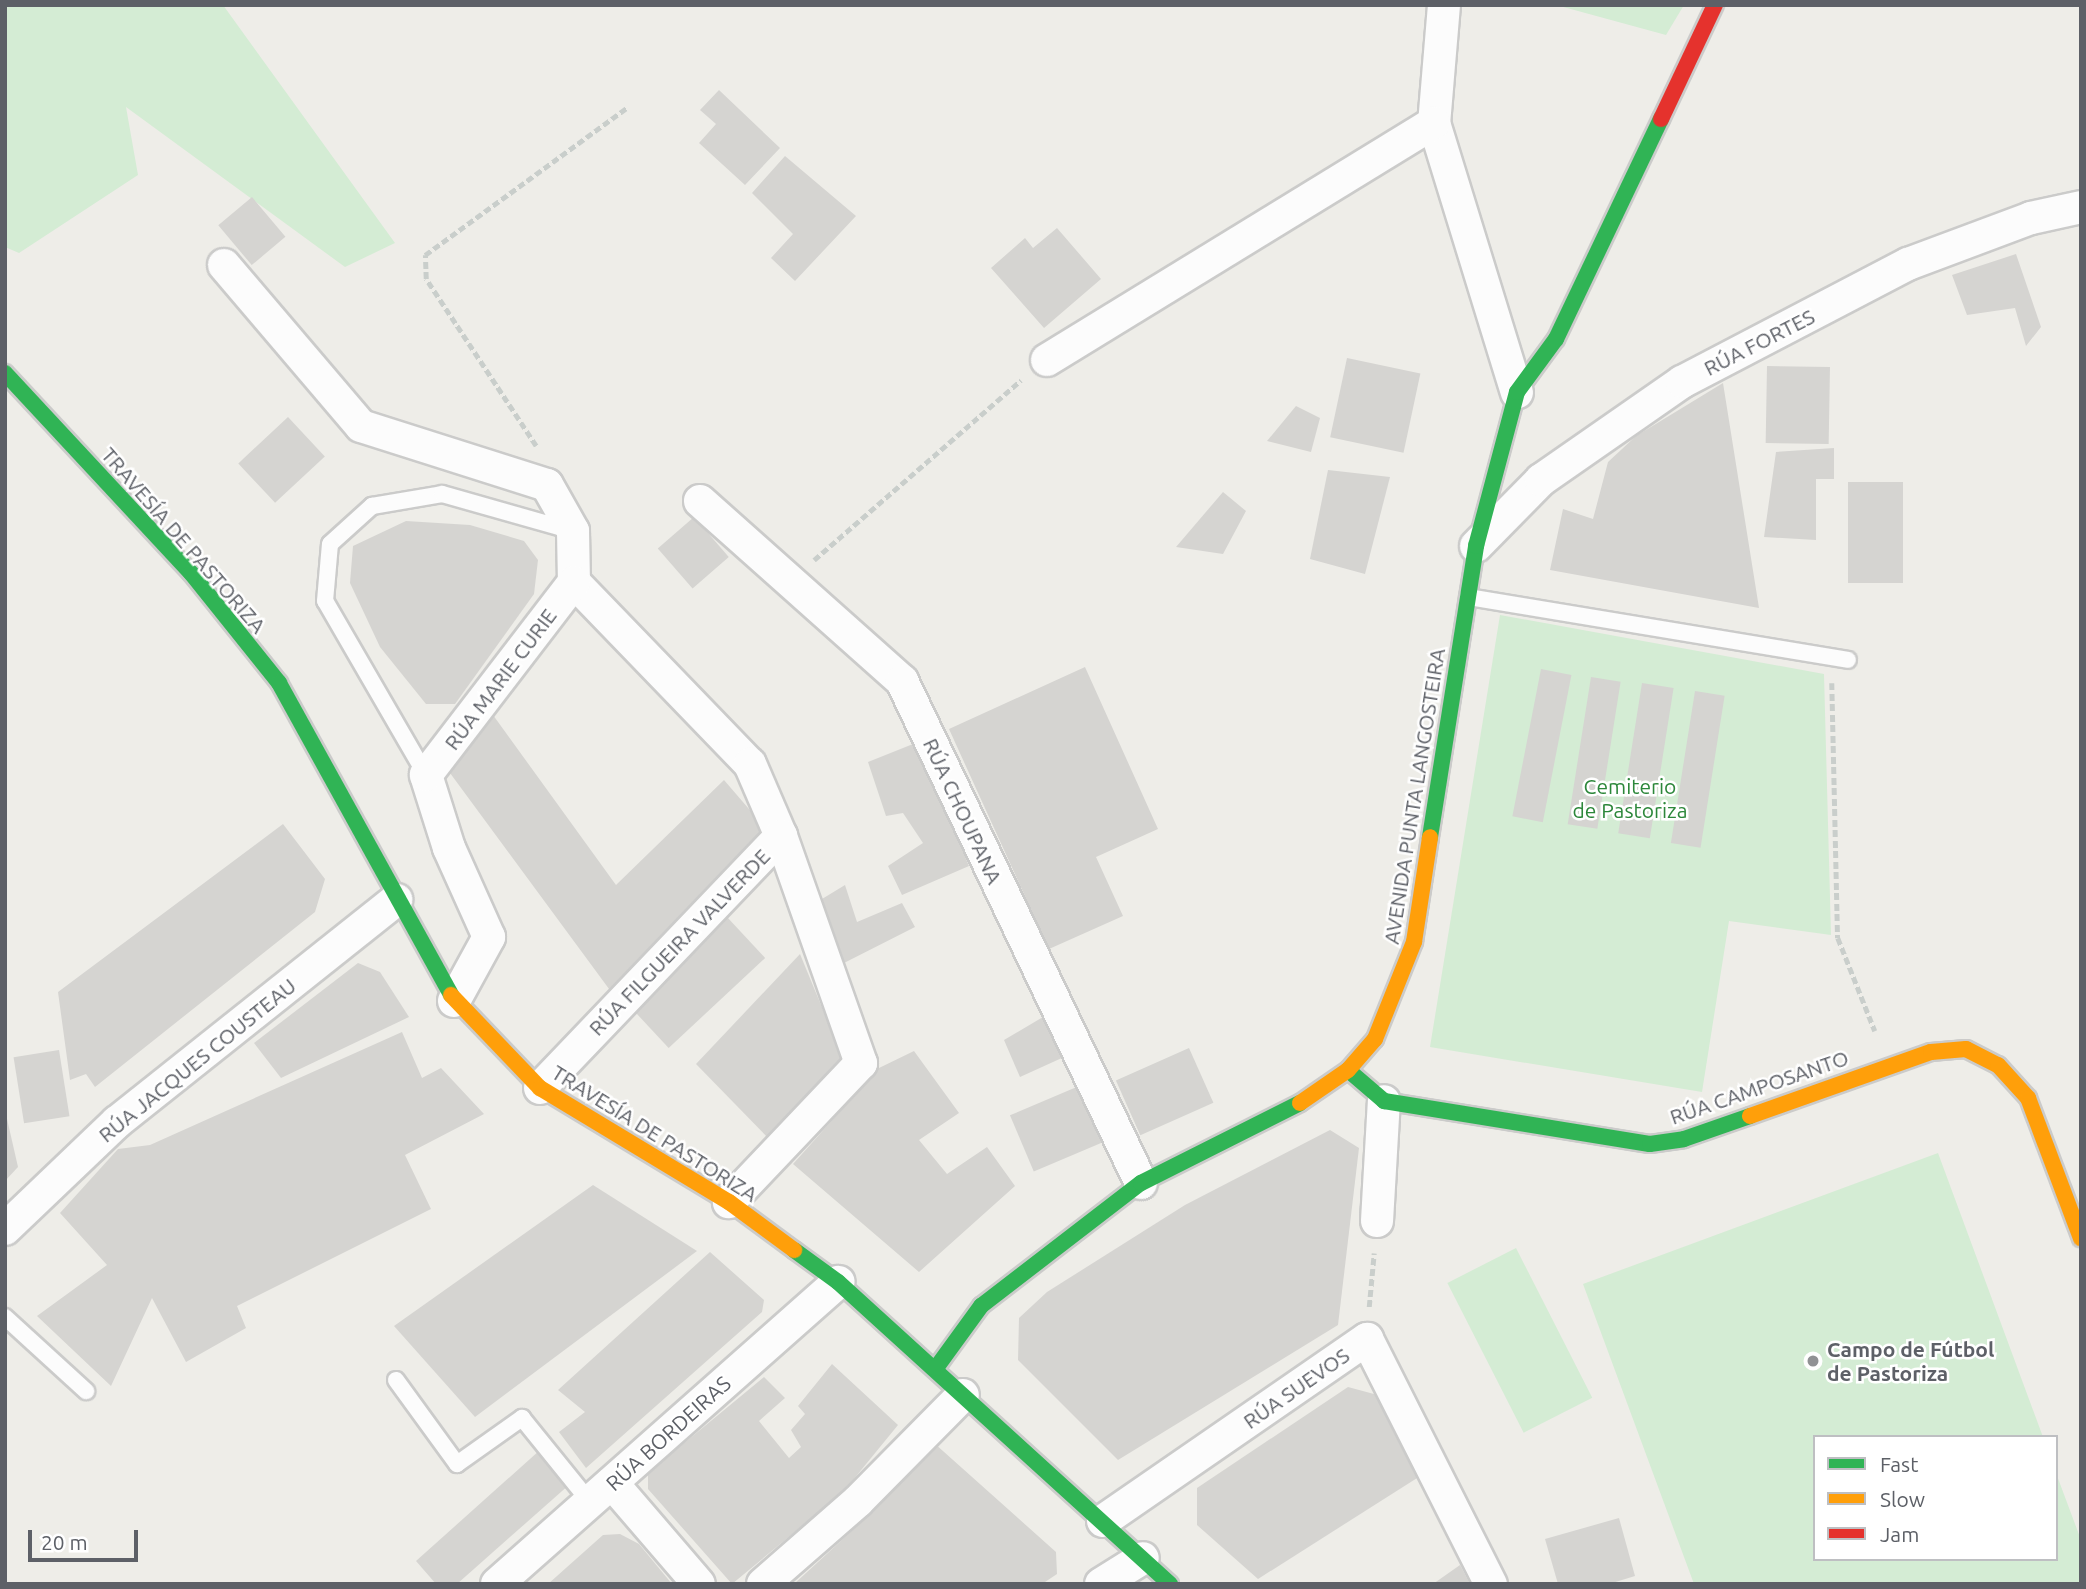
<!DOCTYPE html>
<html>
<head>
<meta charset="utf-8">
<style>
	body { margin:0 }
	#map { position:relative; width:2086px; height:1589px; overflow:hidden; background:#eeede8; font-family:Ubuntu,sans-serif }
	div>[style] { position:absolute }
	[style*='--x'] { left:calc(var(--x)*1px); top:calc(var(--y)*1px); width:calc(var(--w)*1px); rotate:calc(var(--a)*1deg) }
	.green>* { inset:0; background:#d4ecd4; transform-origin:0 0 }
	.building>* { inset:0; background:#d5d4d1; transform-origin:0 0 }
	.path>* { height:4.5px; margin-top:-2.25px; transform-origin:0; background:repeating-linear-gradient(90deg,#c9cecb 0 7px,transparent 0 10.5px) }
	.roads { filter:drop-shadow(2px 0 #cbcbca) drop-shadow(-2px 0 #cbcbca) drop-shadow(0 2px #cbcbca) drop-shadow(0 -2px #cbcbca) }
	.lane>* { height:16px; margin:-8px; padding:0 8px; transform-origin:8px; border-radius:8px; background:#fcfcfc }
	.street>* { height:32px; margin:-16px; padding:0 16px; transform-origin:16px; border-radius:16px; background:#fcfcfc }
	.fast>* { height:16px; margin:-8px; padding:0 8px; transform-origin:8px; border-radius:8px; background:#30b455 }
	.slow>* { height:16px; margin:-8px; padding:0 8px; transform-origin:8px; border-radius:8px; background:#ff9f0a }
	.jam>* { height:16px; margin:-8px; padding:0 8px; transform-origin:8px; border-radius:8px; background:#e5322d }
	.dots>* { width:19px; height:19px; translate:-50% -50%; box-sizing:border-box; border:4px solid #fff; border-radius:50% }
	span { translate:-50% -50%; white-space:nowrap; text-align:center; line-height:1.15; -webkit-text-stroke:5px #fff; paint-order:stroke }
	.street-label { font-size:21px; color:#5d6067 }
	.park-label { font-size:21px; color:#2c873a }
	.poi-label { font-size:21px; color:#5d6067; font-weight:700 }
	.left { translate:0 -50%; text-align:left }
	.frame { position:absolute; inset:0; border:7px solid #5d6067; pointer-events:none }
	.legend { position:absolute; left:1813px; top:1435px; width:245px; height:126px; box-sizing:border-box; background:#fff; border:2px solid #bebfc2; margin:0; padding:9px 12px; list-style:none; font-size:21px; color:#5d6067 }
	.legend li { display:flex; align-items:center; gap:14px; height:35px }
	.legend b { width:35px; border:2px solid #bebfc2 }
	.scale { position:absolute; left:28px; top:1530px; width:110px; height:32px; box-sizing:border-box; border:4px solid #5d6067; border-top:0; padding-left:9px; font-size:21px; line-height:24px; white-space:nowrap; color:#5d6067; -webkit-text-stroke:5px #fff; paint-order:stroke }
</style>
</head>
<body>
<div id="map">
	<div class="green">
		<i style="clip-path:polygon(5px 5px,223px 5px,395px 243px,345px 267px,126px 107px,138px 175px,19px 253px,5px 247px)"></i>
		<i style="clip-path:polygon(1556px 5px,1684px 5px,1666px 35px)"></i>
		<i style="clip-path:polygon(1500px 615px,1824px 674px,1831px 935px,1729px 921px,1702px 1092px,1430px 1047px)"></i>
		<i style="clip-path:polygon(1938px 1153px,2043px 1437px,1815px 1437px,1815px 1559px,2056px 1559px,2056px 1473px,2081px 1540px,2081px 1584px,1694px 1584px,1583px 1284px)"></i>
		<i style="left:1516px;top:1248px;width:168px;height:77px;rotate:63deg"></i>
	</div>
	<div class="building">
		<i style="clip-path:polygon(719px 90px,780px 148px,745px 185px,699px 143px,716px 124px,700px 110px)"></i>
		<i style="clip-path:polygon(785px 156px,856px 216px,795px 281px,771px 258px,793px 234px,752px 193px)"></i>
		<i style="left:252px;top:197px;width:52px;height:44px;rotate:50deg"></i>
		<i style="clip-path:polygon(1057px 228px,1101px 279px,1044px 328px,991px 268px,1025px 238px,1033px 248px)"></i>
		<i style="clip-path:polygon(2016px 254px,2041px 327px,2026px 346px,2015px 308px,1967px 315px,1952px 275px)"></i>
		<i style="left:1347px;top:358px;width:75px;height:81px;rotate:12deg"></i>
		<i style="left:1767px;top:366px;width:63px;height:77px;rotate:1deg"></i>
		<i style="clip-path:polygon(1723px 383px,1759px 608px,1550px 570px,1563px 509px,1593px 519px,1608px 462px,1636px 436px)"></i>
		<i style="clip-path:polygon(1296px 406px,1320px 418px,1311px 452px,1267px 441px)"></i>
		<i style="left:288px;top:417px;width:54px;height:68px;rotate:47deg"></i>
		<i style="clip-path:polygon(1834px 448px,1834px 479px,1816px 479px,1816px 540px,1764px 537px,1776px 452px)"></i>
		<i style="clip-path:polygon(1328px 470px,1390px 477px,1365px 574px,1310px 559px)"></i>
		<i style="left:1848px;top:482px;width:55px;height:101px"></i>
		<i style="clip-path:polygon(1223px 492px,1246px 511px,1223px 554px,1176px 547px)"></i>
		<i style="left:694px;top:517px;width:53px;height:48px;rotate:49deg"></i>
		<i style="clip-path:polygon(406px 521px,470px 525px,524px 541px,538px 560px,534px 594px,455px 704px,426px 704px,380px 647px,350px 583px,353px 546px)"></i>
		<i style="clip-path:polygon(1085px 667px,1158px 829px,1096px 857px,1123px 916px,1049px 949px,949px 729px)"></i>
		<i style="left:1541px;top:669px;width:31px;height:150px;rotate:11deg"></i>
		<i style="left:1591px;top:677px;width:30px;height:149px;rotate:9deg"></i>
		<i style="left:1642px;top:683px;width:32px;height:152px;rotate:9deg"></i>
		<i style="left:1695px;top:691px;width:30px;height:154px;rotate:9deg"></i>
		<i style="clip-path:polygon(493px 715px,616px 885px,724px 780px,767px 830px,612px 993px,450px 773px)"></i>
		<i style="clip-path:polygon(918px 742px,969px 866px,902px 895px,888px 866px,923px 843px,903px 813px,886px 816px,868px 762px)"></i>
		<i style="clip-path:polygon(283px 824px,325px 879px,315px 912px,95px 1087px,86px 1074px,70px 1080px,58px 992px)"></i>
		<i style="clip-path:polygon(845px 885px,857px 922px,902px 903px,915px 927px,842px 964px,822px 899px)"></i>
		<i style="left:727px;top:917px;width:56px;height:132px;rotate:47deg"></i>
		<i style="clip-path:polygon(800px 954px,844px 1061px,769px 1139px,696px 1064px)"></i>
		<i style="clip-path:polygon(358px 963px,380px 972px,409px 1017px,281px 1078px,254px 1043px)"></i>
		<i style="clip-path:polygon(1043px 1017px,1064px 1057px,1020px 1077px,1004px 1040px)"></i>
		<i style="clip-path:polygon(402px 1032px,422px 1078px,441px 1068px,484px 1114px,405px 1155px,431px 1209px,237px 1306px,246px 1328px,186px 1362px,152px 1298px,111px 1386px,37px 1316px,107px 1265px,60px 1213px,118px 1149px,150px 1145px)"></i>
		<i style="left:1189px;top:1048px;width:60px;height:80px;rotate:66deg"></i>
		<i style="left:59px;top:1050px;width:67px;height:46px;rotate:81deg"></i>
		<i style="clip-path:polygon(914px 1051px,959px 1113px,919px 1140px,947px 1174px,987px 1147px,1015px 1186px,919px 1272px,793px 1164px,879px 1068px)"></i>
		<i style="left:1079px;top:1086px;width:61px;height:75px;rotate:67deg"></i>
		<i style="clip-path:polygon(5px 1110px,18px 1167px,5px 1181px)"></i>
		<i style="clip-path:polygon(1330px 1130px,1359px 1148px,1338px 1325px,1118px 1460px,1018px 1360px,1019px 1318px,1047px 1292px,1185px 1205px)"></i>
		<i style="clip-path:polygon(593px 1185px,697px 1251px,475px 1417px,394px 1326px)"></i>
		<i style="clip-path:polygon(710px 1252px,764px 1300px,762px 1312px,586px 1468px,559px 1432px,585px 1412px,558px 1390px)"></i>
		<i style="clip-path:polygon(832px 1364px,898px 1425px,844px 1491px,732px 1584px,648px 1489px,648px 1473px,764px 1377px,785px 1398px,759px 1421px,789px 1458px,801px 1447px,791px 1430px,805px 1414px,798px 1406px)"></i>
		<i style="clip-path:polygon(1348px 1387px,1385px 1397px,1425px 1473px,1258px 1579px,1197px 1525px,1197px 1488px)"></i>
		<i style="clip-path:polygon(934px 1443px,1056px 1552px,1057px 1574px,1042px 1584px,794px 1584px,866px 1518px)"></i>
		<i style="clip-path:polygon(540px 1450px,570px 1484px,457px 1584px,436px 1584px,416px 1561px)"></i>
		<i style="clip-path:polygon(1619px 1518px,1635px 1576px,1609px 1584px,1558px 1584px,1545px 1539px)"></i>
		<i style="clip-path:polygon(620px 1534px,639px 1544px,672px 1584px,548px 1584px,603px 1535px)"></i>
		<i style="clip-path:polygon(1460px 1565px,1470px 1584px,1433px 1584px)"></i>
	</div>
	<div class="path">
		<i style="--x:536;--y:446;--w:200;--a:-123.4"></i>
		<i style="--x:426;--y:279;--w:24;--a:-92"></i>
		<i style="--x:425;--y:255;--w:251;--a:-36.1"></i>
		<i style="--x:814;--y:560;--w:274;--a:-41"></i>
		<i style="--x:1832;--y:683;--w:255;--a:88.7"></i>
		<i style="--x:1838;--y:938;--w:100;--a:68.3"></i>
		<i style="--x:1369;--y:1307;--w:54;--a:-84.7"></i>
	</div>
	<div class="roads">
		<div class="lane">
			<i style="--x:1468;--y:597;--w:385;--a:9.4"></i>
			<i style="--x:426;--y:775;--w:201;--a:-120.1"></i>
			<i style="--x:325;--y:601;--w:57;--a:-85"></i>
			<i style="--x:330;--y:544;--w:57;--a:-42.1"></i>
			<i style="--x:372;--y:506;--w:71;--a:-9.7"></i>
			<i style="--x:442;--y:494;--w:132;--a:15.8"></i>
			<i style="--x:5;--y:1317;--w:110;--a:42.4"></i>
			<i style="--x:396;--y:1380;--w:104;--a:54"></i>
			<i style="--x:457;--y:1464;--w:80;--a:-35.3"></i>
			<i style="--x:522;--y:1418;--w:108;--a:51"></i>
		</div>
		<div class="street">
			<i style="--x:1444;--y:5;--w:118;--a:94.8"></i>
			<i style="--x:1434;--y:123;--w:282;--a:72.9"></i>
			<i style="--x:224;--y:265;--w:211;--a:49.6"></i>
			<i style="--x:361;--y:426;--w:195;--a:17.6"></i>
			<i style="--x:547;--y:485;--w:53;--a:60.5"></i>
			<i style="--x:573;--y:531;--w:51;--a:88.9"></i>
			<i style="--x:574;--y:582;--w:253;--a:46"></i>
			<i style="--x:750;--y:764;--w:78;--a:66.7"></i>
			<i style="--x:1047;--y:360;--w:454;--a:-31.5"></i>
			<i style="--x:700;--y:501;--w:271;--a:41.7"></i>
			<i style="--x:902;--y:681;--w:556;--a:64.54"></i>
			<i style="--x:1476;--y:546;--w:93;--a:-45.4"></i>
			<i style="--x:1541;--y:480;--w:172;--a:-34.8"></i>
			<i style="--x:1682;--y:382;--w:255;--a:-27.6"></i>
			<i style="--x:1908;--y:264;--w:131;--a:-20.5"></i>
			<i style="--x:2031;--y:218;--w:51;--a:-12.4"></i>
			<i style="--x:454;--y:1001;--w:73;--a:-61.3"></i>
			<i style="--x:489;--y:937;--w:98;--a:-114.2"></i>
			<i style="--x:449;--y:848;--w:77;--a:-107.5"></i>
			<i style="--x:426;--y:775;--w:243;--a:-52.5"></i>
			<i style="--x:540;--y:1088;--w:349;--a:-46.3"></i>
			<i style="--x:781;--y:836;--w:241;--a:70.6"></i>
			<i style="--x:861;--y:1063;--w:192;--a:133.5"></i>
			<i style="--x:1377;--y:1221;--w:120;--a:-86.7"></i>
			<i style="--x:5;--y:1229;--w:155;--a:-43.7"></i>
			<i style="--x:117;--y:1122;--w:357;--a:-38.5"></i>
			<i style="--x:612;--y:1483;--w:133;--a:49.3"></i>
			<i style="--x:1103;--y:1521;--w:321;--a:-34.6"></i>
			<i style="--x:1367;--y:1339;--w:275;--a:63.2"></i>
			<i style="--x:497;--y:1584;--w:456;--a:-41.5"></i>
			<i style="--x:763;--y:1584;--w:126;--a:-41.1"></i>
			<i style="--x:858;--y:1501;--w:149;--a:-45.3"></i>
			<i style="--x:1101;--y:1584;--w:49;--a:-31.8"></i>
		</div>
		<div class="fast">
			<i style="--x:5;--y:373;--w:273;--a:47.1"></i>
			<i style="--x:191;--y:573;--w:141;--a:51.3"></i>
			<i style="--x:279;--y:683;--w:356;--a:61.1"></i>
			<i style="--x:1430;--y:837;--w:295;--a:-81"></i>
			<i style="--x:1476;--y:546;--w:159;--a:-75.1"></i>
			<i style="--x:1517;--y:392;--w:66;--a:-53.7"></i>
			<i style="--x:1556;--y:339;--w:244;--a:-64.5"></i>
			<i style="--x:1348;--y:1070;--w:48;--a:40.7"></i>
			<i style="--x:1384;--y:1101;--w:269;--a:9.2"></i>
			<i style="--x:1650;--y:1144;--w:34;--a:-8"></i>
			<i style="--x:1684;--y:1139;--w:70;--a:-19.2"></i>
			<i style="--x:794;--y:1250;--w:54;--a:36"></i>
			<i style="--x:838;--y:1282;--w:449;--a:42.3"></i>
			<i style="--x:936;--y:1368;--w:77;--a:-54"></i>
			<i style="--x:981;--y:1306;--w:202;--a:-37.6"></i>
			<i style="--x:1141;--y:1183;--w:178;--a:-26.7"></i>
		</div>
		<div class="slow">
			<i style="--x:451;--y:995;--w:129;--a:46.3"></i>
			<i style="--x:540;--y:1088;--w:221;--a:31.1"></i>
			<i style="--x:729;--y:1202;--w:81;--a:36.4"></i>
			<i style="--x:1300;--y:1103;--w:58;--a:-34.5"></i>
			<i style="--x:1348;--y:1070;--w:41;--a:-48.9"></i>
			<i style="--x:1375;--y:1039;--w:105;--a:-68.1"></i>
			<i style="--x:1414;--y:942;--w:106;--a:-81.3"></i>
			<i style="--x:1750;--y:1116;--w:192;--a:-19.5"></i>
			<i style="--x:1931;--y:1052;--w:35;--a:-5"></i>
			<i style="--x:1966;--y:1049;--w:36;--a:27"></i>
			<i style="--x:1998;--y:1065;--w:45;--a:47.7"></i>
			<i style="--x:2028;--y:1098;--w:150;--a:69.3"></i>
		</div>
		<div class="jam">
			<i style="--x:1661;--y:119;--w:126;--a:-64.7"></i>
		</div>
	</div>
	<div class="dots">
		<i style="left:1813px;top:1361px;background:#909194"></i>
	</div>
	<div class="street-label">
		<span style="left:1759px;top:342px;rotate:-27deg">RÚA FORTES</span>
		<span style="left:184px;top:540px;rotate:49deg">TRAVESÍA DE PASTORIZA</span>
		<span style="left:500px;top:679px;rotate:-53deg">RÚA MARIE CURIE</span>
		<span style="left:1414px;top:796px;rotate:-81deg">AVENIDA PUNTA LANGOSTEIRA</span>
		<span style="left:963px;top:811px;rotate:65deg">RÚA CHOUPANA</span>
		<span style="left:679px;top:942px;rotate:-46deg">RÚA FILGUEIRA VALVERDE</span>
		<span style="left:197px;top:1060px;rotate:-39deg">RÚA JACQUES COUSTEAU</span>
		<span style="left:1759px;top:1087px;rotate:-19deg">RÚA CAMPOSANTO</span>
		<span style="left:655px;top:1133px;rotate:32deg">TRAVESÍA DE PASTORIZA</span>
		<span style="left:1296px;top:1388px;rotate:-35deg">RÚA SUEVOS</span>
		<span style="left:668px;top:1433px;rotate:-42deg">RÚA BORDEIRAS</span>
	</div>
	<div class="park-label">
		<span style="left:1630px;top:798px">Cemiterio<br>de Pastoriza</span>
	</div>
	<div class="poi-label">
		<span class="left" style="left:1827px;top:1361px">Campo de Fútbol<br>de Pastoriza</span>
	</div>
	<div class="frame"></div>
	<ul class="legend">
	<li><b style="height:9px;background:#30b455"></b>Fast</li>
	<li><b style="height:9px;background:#ff9f0a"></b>Slow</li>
	<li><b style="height:9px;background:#e5322d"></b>Jam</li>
	</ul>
	<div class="scale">20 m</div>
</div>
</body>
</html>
